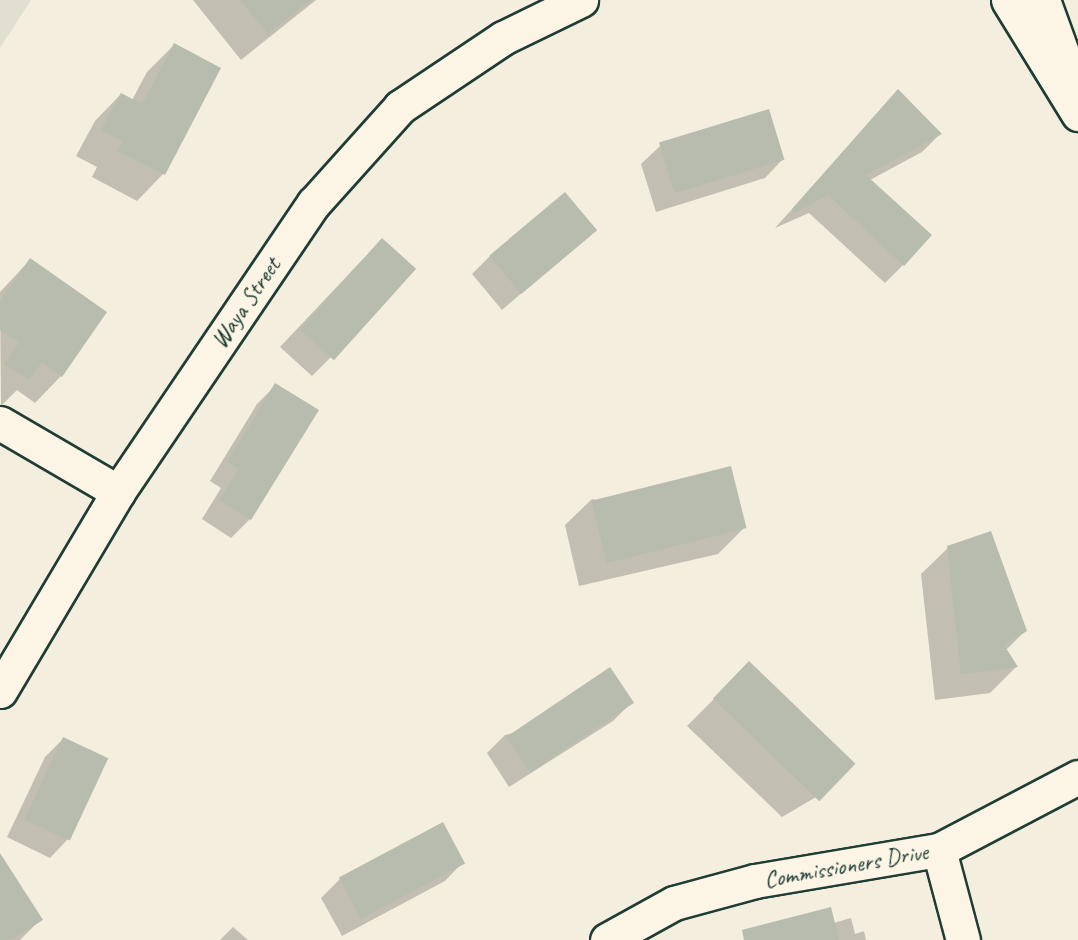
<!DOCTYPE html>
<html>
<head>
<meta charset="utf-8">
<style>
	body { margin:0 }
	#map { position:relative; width:1078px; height:940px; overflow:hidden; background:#f3eede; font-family:Caveat,sans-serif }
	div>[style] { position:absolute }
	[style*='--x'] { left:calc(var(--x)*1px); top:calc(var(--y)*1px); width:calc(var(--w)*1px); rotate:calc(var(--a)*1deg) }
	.built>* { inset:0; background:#e1dfd0 }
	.shadow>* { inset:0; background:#0003 }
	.building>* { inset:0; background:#b8bcae; transform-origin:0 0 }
	.roads { filter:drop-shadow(2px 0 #1f3d34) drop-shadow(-2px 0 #1f3d34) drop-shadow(0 2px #1f3d34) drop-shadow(0 -2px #1f3d34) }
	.minor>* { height:33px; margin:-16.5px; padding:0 16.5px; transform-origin:16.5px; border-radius:16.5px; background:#fcf5e5 }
	.major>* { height:33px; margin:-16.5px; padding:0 16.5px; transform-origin:16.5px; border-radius:16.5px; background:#fcf5e5 }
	span { translate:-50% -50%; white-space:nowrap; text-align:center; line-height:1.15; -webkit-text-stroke:5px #fcf5e5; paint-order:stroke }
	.street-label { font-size:24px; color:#1f3d34 }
</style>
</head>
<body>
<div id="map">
	<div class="built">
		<i style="clip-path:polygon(0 0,31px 0,0 48px)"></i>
	</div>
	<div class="shadow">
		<i style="clip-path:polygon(193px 0,316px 0,241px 60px)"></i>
		<i style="clip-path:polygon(174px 45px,219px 69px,163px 174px,137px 201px,92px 177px,97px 167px,76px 156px,95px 121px,121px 94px,132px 100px,147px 72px)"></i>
		<i style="clip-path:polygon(898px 91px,940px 134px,922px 152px,870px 180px,903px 265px,885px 283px,809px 213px,775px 228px)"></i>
		<i style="clip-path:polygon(660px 146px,783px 159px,765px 178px,656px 212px,641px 164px)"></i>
		<i style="clip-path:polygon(595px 230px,502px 310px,472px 274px,490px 256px)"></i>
		<i style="clip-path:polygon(364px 258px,330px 358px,312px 376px,280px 347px)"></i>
		<i style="clip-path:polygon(30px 260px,61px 376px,35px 403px,17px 390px,1px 406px,0 292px)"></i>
		<i style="clip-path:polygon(276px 385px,317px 410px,250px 519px,231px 538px,202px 519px,221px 488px,210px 481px,257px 404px)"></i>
		<i style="clip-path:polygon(592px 499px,744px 528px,718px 554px,579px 586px,565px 525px)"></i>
		<i style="clip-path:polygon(948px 548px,1026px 630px,1006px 650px,1016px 667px,990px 693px,935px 700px,921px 574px)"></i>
		<i style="clip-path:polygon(749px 664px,854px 763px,828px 790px,782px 817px,687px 726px)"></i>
		<i style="clip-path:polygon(632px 702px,613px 721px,509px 787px,487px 753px,505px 735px)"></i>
		<i style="clip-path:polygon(63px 739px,68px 839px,50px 858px,7px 837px,45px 757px)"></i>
		<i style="clip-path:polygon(463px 862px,445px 881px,342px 936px,321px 898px,340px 879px)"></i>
		<i style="clip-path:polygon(0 881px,41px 919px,20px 940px,0 940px)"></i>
		<i style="clip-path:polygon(851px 918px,855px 934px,864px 931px,866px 940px,774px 940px)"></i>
		<i style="clip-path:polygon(233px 927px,248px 940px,220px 940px)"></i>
	</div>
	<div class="building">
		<i style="clip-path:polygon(240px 0,311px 0,268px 34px)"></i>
		<i style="clip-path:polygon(174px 43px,221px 68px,165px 175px,117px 151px,123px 141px,101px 130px,121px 93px,142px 104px)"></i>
		<i style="clip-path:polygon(898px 89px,942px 134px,866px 175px,932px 235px,904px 266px,828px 195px,795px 213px,792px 209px)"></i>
		<i style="left:769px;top:109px;width:53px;height:115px;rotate:73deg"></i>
		<i style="left:565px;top:192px;width:50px;height:99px;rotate:50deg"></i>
		<i style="left:382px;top:238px;width:46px;height:123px;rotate:42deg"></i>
		<i style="clip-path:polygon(30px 258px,107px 312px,62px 377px,42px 362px,29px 380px,4px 364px,19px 343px,0 330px,0 301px)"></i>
		<i style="clip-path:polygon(275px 383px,319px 410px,251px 520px,219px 500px,239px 469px,227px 462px)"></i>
		<i style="left:731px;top:466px;width:64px;height:144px;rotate:76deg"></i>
		<i style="clip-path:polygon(991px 531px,1027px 631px,1004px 645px,1018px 667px,961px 674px,947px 546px)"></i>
		<i style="left:749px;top:661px;width:148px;height:52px;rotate:44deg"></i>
		<i style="left:610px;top:667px;width:43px;height:125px;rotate:56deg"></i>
		<i style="left:63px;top:737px;width:50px;height:91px;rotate:25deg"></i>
		<i style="left:443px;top:822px;width:47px;height:118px;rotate:62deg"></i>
		<i style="clip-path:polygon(0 853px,43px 920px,11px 940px,0 940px)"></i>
		<i style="clip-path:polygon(831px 907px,839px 940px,744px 940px,742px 930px)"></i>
	</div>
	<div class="roads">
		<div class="minor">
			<i style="--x:0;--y:423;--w:137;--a:30.3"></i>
			<i style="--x:939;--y:850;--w:93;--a:75.1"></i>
			<i style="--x:607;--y:940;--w:77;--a:-28.9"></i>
			<i style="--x:674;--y:903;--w:84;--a:-15.2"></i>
			<i style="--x:755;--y:881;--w:187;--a:-9.6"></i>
			<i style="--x:939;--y:850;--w:157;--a:-27.7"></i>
		</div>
		<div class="major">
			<i style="--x:1008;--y:0;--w:134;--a:58.4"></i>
			<i style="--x:1043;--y:0;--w:85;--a:70.1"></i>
			<i style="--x:0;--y:691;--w:231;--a:-59.3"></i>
			<i style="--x:118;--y:492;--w:349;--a:-55.9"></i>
			<i style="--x:314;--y:203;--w:129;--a:-48.1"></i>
			<i style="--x:400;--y:107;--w:124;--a:-33.8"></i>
			<i style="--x:503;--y:38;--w:87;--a:-26"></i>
		</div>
	</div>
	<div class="street-label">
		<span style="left:246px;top:303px;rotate:-56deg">Waya Street</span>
		<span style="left:846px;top:866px;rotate:-10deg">Commissioners Drive</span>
	</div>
</div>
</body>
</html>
